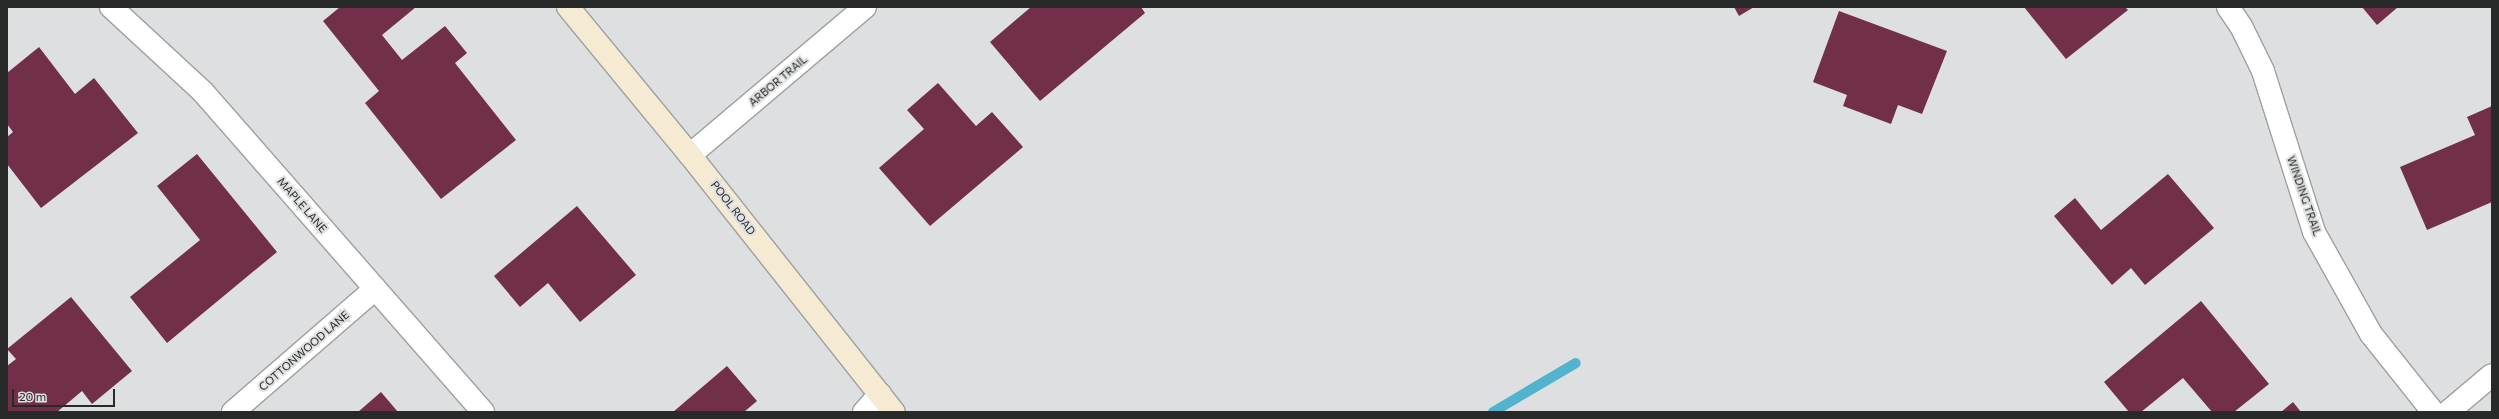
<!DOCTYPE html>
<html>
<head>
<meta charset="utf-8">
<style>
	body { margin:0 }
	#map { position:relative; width:2499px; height:419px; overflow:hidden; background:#dedfe0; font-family:Commissioner,sans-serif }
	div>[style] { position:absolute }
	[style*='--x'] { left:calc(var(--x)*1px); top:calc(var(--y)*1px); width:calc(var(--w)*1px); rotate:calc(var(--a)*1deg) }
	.stream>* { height:10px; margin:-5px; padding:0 5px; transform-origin:5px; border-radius:5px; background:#51b3cd }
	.building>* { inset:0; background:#712f49 }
	.roads { filter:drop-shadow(1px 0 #9fa0a1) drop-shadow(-1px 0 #9fa0a1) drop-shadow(0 1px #9fa0a1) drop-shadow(0 -1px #9fa0a1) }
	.minor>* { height:22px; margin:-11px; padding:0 11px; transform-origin:11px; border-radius:11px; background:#fff }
	.secondary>* { height:22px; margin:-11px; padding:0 11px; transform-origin:11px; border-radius:11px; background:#f4ebd2 }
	span { translate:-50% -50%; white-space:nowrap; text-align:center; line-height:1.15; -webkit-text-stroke:4px #dedfe0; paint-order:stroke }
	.street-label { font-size:11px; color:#282929 }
	.frame { position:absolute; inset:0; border:8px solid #282929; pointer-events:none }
	.scale { position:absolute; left:12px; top:389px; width:103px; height:18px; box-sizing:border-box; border:2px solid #282929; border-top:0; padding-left:5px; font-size:12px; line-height:14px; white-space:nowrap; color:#282929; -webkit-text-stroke:3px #dedfe0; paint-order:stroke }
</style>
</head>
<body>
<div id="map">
	<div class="stream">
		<i style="--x:1493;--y:412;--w:96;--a:-30.6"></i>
	</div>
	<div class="building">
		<i style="clip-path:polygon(340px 7px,416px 7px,382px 35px,402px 60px,445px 26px,467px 53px,455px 63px,516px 140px,441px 199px,365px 103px,379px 91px,323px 21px)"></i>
		<i style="clip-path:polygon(1031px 7px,1141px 7px,1145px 13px,1040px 101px,990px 42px)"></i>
		<i style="clip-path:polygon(1734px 7px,1754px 7px,1739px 16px)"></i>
		<i style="clip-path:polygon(2024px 7px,2125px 7px,2128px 10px,2066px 59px)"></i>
		<i style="clip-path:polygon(2362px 7px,2398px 7px,2377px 25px)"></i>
		<i style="clip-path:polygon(1839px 11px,1947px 51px,1922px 114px,1898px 105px,1891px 124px,1843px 106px,1847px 95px,1813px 82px)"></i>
		<i style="clip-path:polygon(39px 47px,75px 94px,94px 78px,138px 133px,41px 208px,7px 164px,7px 137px,13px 132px,7px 124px,7px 73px)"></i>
		<i style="clip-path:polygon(938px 83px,976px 126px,992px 112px,1023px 147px,930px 226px,879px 168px,924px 129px,907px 110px)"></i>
		<i style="clip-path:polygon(2492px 106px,2492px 202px,2427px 230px,2400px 167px,2475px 135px,2467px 117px)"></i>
		<i style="clip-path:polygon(197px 154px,277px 252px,167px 343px,130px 297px,200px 240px,157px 186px)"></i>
		<i style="clip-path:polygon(2168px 174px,2214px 228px,2145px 285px,2131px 268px,2112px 285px,2054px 216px,2075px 198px,2101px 230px)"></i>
		<i style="clip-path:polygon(577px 206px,636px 275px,580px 322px,548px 283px,520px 307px,494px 276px)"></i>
		<i style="clip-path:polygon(71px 297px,132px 371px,92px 404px,82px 391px,57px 412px,7px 412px,7px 366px,16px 359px,7px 349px)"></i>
		<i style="clip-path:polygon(2201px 301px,2269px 384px,2234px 412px,2212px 412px,2183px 378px,2141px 412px,2129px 412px,2104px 382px)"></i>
		<i style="clip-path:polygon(727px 366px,757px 401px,744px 412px,673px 412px)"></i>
		<i style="clip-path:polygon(381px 392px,398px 412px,358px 412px)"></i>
		<i style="clip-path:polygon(2293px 402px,2301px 412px,2281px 412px)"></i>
	</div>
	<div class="roads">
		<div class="minor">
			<i style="--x:111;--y:7;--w:125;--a:42.7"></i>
			<i style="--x:203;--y:92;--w:425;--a:48.8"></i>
			<i style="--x:2228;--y:7;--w:23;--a:56"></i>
			<i style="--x:2241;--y:26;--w:50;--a:63.9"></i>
			<i style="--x:2263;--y:71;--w:169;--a:72.4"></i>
			<i style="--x:2314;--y:232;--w:117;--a:60.8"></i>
			<i style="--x:2371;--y:334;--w:100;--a:51.5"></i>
			<i style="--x:690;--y:155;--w:229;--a:-40.2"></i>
			<i style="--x:233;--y:412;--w:188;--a:-40.9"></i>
			<i style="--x:864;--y:412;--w:24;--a:-48"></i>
			<i style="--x:2448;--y:412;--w:57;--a:-40.1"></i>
		</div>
		<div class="secondary">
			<i style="--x:568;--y:7;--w:192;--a:50.5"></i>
			<i style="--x:690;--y:155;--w:328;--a:51.6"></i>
		</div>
	</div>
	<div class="street-label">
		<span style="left:778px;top:81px;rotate:-40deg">ARBOR TRAIL</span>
		<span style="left:2304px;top:196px;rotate:71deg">WINDING TRAIL</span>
		<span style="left:302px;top:205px;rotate:49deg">MAPLE LANE</span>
		<span style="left:733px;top:208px;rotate:52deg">POOL ROAD</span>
		<span style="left:304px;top:351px;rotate:-41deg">COTTONWOOD LANE</span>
	</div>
	<div class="frame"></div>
	<div class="scale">20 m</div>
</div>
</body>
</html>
